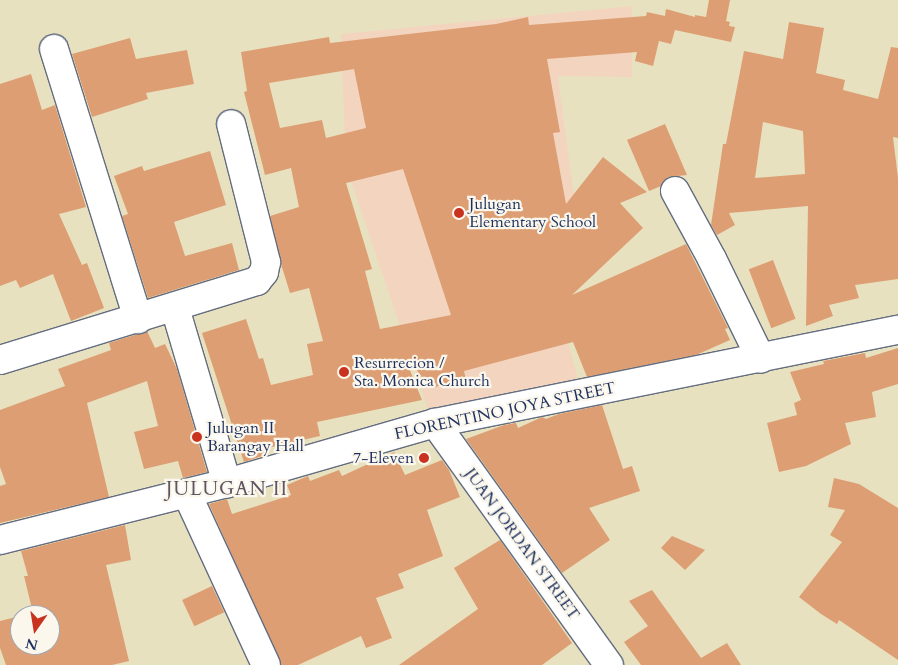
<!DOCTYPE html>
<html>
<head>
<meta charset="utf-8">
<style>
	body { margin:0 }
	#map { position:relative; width:898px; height:665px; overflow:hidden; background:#e8e1bf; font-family:Cardo,serif }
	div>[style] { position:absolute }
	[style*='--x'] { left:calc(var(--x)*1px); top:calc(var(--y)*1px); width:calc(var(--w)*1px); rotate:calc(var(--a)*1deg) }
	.built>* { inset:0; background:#f3d4bf }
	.building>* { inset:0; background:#dd9e73; transform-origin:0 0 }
	.roads { filter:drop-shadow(1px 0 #636d80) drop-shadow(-1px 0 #636d80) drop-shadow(0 1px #636d80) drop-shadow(0 -1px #636d80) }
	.street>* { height:28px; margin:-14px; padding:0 14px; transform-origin:14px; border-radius:14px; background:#fff }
	.secondary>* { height:28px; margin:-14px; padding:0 14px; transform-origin:14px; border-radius:14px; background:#fff }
	.dots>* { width:14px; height:14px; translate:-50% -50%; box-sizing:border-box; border:2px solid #fbf7ec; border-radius:50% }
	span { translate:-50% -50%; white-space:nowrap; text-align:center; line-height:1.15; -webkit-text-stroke:4.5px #fbf7ec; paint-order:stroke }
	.poi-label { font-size:16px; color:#1b2f5e }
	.left { translate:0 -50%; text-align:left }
	.right { translate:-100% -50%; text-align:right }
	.street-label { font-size:16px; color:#1b2f5e }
	.quarter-label { font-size:19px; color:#5f5665; letter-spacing:1px }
	.north { position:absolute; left:10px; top:605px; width:50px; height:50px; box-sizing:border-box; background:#fbf7ec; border:1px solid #a1a7b3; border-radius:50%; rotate:193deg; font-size:14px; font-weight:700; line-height:20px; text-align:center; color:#1b2f5e }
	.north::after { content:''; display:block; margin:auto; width:18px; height:22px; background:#c8321e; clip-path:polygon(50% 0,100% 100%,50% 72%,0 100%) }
</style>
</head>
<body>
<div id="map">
	<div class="built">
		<i style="clip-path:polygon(632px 6px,632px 77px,558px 76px,575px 205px,537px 222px,579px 384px,430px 415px,346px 166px,341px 34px)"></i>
	</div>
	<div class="building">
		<i style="clip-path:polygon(evenodd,709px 0,730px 0,726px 21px,730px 22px,729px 26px,735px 27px,731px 42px,675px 30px,671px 44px,659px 41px,653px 66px,635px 61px,637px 52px,547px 59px,560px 132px,553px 133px,566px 204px,603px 157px,647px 192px,620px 203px,643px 228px,572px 295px,686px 244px,728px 328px,725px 329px,730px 340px,696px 355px,587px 377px,573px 342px,464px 371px,466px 380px,430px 388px,413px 365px,409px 368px,422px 400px,317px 422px,320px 436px,263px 449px,265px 455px,244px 462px,202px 333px,246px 319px,259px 359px,263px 358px,271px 385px,313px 375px,307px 344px,323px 341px,309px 288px,290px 293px,281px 264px,270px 216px,299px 207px,291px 168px,265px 175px,244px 92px,247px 91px,241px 52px,329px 37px,330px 43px,496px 24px,528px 17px,529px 25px,646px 16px,647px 12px,665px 16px,666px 9px,695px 17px,695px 15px,706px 17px,709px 0,354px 69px,366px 128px,326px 138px,322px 120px,280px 128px,269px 83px,354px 69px,709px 0,403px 169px,451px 315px,380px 329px,365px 271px,372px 269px,346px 183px,403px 169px)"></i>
		<i style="clip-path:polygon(evenodd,789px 22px,824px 28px,816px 73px,845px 80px,843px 90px,878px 99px,891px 47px,898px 48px,898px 138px,893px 137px,898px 178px,898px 279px,855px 285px,859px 298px,829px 305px,833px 316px,806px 326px,808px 206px,729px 213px,735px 225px,717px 235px,711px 225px,723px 144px,726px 144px,744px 51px,783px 59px,789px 22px,763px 122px,803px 131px,805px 174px,755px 178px,763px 122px)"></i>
		<i style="clip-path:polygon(130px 38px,136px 59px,187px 50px,194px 84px,146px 93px,148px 99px,92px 117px,72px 54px)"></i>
		<i style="clip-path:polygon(31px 74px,42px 110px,55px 105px,86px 207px,59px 214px,82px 265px,87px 263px,104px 308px,71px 321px,53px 274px,20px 288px,16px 280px,0 286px,0 84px)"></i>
		<i style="clip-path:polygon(665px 124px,687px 175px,668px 177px,661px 186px,649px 191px,627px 140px)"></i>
		<i style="clip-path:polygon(210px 151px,226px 205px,174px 222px,185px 256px,232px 243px,239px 270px,148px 298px,122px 216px,128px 214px,114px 176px,142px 166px,144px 171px)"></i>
		<i style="left:773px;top:260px;width:63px;height:26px;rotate:69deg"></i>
		<i style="clip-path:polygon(147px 331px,155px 348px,165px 344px,177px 369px,207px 472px,183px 478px,178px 461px,144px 469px,134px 432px,158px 426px,147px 381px,87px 403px,109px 497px,0 523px,0 486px,6px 484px,0 467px,0 410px,65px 386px,58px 369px,111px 350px,109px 343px)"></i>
		<i style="clip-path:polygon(898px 348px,898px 384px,872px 392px,876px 417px,845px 423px,851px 444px,806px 466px,779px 472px,767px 423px,797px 415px,794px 403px,801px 400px,790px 372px,824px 364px,823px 361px,865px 353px,866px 358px)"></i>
		<i style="clip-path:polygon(602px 405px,623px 469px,632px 466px,640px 491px,589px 508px,610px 540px,562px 573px,466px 439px,504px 425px,516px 423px,518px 428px,542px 417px,546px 419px,559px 414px)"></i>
		<i style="clip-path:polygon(394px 452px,405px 475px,442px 460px,449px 470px,460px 497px,427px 510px,443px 556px,398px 574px,404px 588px,376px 598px,392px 638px,366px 648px,361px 636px,298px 665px,281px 665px,209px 504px,227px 499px,232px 514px,291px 495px,287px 485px,308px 476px,310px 481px,339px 470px,342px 476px)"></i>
		<i style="clip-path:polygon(834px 478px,859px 484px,898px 508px,898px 660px,839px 620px,837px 624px,821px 614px,799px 597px,842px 542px,830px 535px,845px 510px,828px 507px)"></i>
		<i style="clip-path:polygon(125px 525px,131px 560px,106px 565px,129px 661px,112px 665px,6px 665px,0 648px,0 621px,20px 616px,20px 645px,50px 645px,50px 615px,24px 615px,33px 613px,24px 576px,28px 576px,21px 551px)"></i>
		<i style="clip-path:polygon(672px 536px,705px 550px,685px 570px,661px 548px)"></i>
		<i style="clip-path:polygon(500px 540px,572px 643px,542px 665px,399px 665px,478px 609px,454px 568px)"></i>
		<i style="left:212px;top:586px;width:29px;height:33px;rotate:65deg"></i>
		<i style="clip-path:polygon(652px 590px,701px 658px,727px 643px,741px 665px,641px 665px,624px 642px,648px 626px,629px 601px)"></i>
	</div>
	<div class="roads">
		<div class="street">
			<i style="--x:54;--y:49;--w:283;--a:72.7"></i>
			<i style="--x:675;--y:191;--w:77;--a:61.4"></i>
			<i style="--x:712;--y:259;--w:111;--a:63.9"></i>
			<i style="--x:175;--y:308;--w:183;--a:73.5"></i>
			<i style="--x:0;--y:360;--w:269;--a:-17.1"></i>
			<i style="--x:257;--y:281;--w:11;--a:-52"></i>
			<i style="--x:264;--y:272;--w:10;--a:-79"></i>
			<i style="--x:266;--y:262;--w:142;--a:-104.2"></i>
			<i style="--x:435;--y:423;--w:298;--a:54.3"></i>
			<i style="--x:187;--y:494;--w:188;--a:65.2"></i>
		</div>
		<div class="secondary">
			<i style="--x:0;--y:540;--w:234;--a:-14.1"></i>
			<i style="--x:227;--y:483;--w:216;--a:-16.1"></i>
			<i style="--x:435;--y:423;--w:472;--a:-11.4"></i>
		</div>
	</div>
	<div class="dots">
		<i style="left:459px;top:213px;background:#c8321e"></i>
		<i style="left:344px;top:372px;background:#c8321e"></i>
		<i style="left:197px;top:437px;background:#c8321e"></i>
		<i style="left:424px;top:458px;background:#c8321e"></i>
	</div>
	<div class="poi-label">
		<span class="left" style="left:469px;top:213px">Julugan<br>Elementary School</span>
		<span class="left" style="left:354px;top:372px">Resurrecion /<br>Sta. Monica Church</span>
		<span class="left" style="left:207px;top:437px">Julugan II<br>Barangay Hall</span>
		<span class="right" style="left:414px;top:458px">7-Eleven</span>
	</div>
	<div class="street-label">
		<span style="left:505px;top:411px;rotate:-12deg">FLORENTINO JOYA STREET</span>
		<span style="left:522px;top:544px;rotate:54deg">JUAN JORDAN STREET</span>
	</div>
	<div class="quarter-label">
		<span style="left:227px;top:490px">JULUGAN II</span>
	</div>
	<div class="north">N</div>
</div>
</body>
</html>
